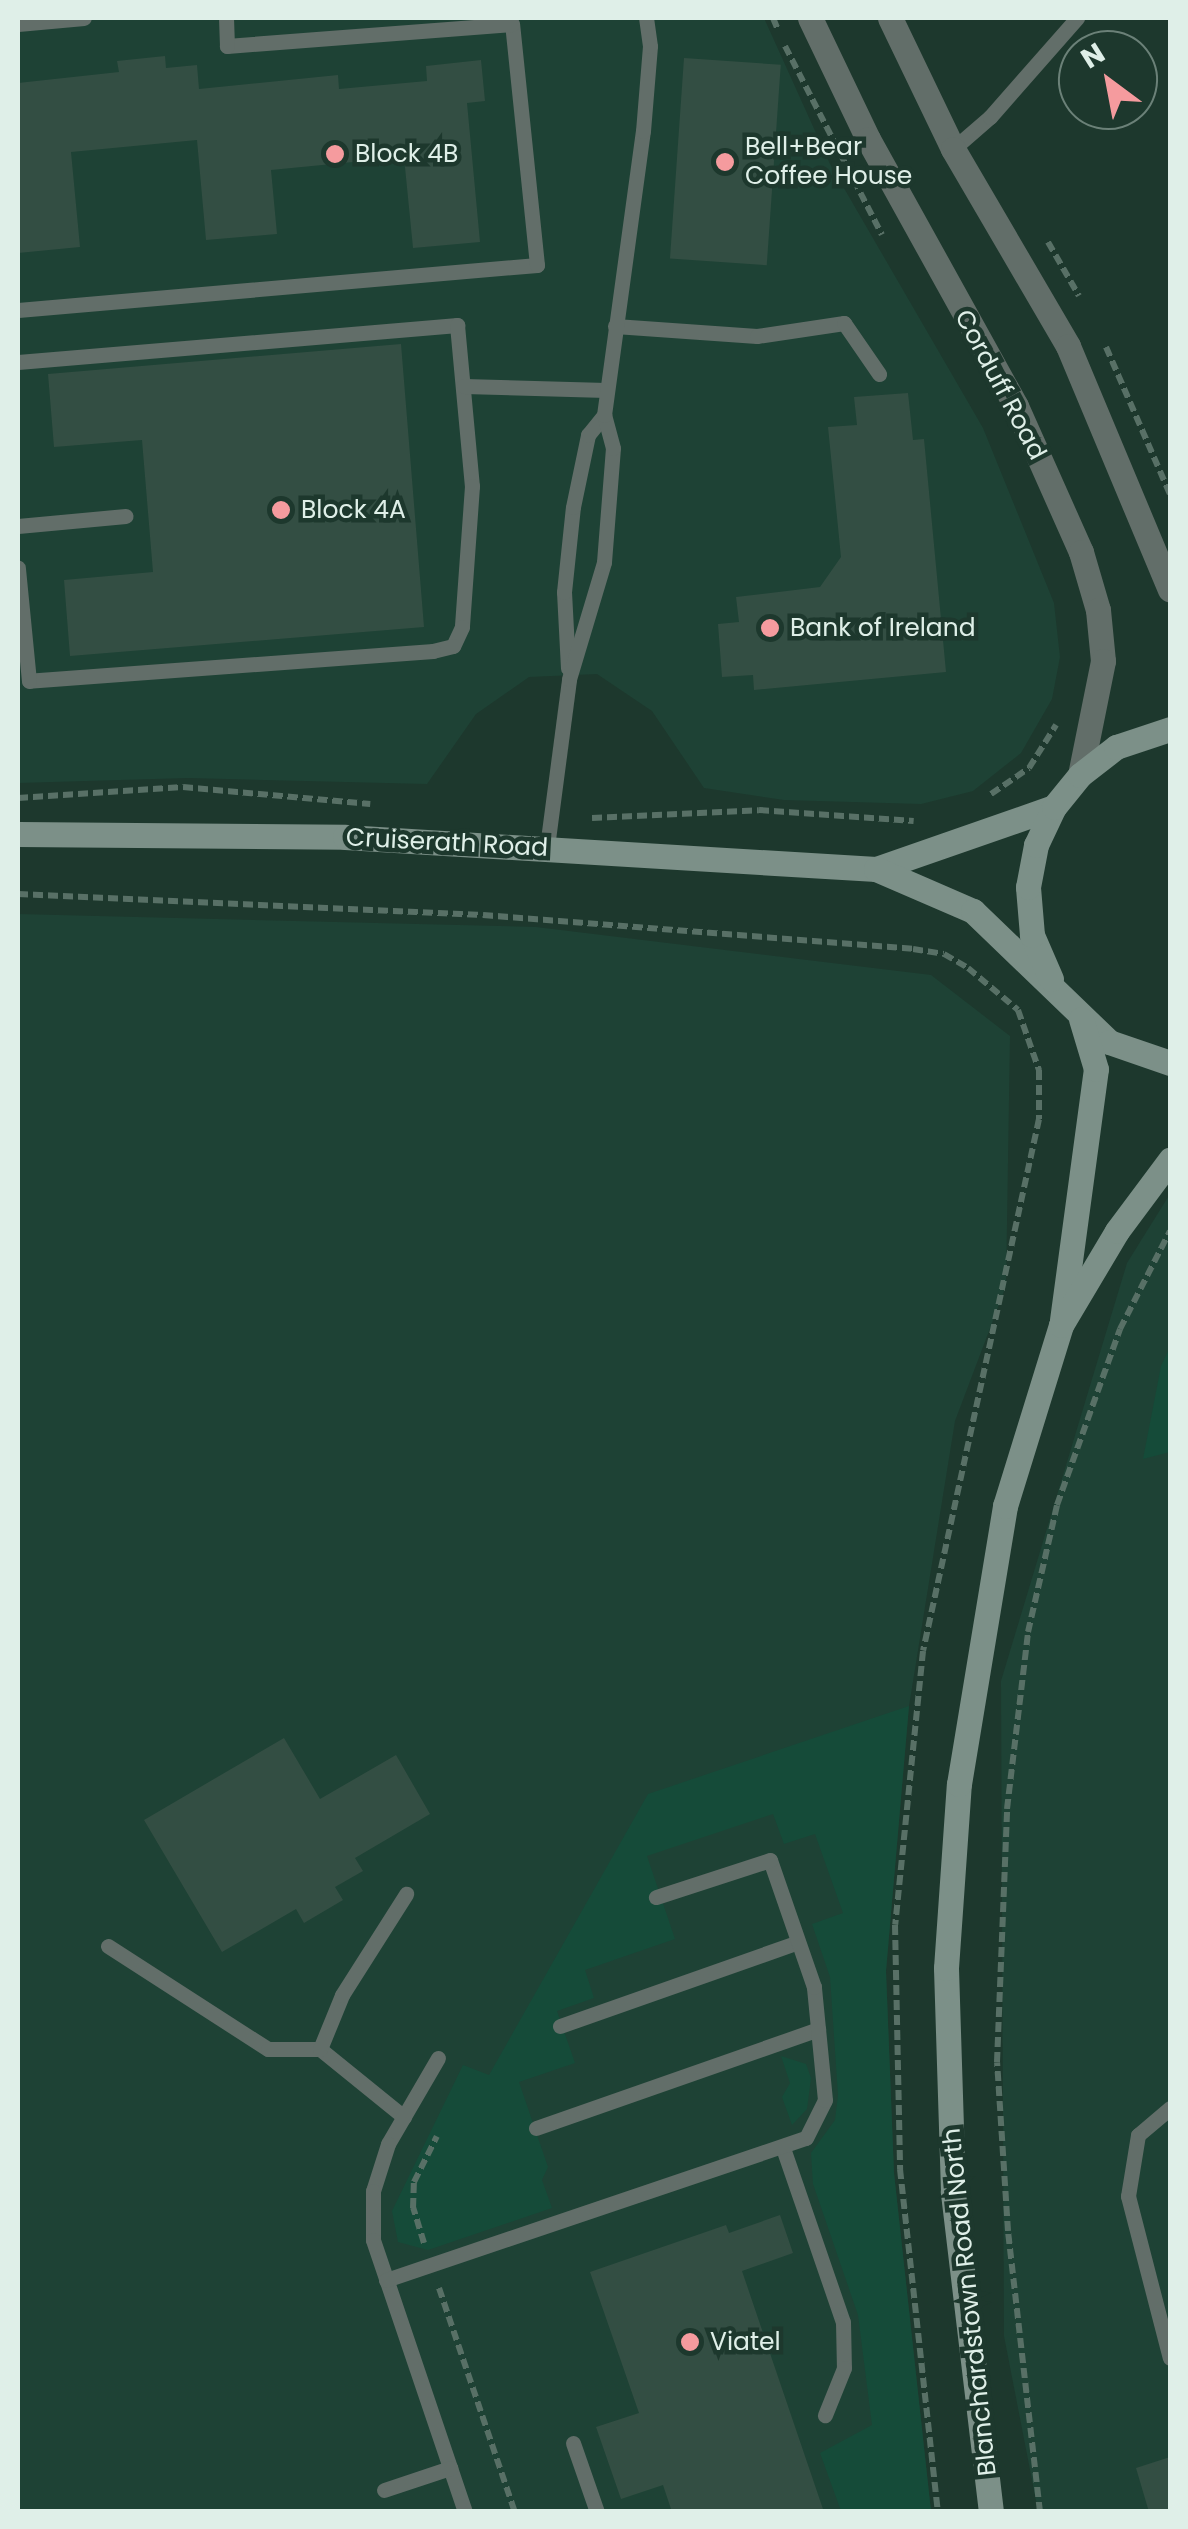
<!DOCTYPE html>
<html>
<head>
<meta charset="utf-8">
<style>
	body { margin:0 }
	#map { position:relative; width:1188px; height:2529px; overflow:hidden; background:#1d382d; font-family:Poppins,sans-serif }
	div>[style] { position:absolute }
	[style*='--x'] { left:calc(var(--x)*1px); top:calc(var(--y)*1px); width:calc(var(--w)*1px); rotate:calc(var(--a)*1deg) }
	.built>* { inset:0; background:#1e4235 }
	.green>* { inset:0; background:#154b39 }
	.building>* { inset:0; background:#334e43; transform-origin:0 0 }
	.path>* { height:6px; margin-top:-3px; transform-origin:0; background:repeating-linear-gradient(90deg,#587066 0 10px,transparent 0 15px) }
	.service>* { height:15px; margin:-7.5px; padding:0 7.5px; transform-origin:7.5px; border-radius:7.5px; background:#626e69 }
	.tertiary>* { height:25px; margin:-12.5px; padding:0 12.5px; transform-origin:12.5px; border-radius:12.5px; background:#626e69 }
	.secondary>* { height:25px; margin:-12.5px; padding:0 12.5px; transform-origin:12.5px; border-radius:12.5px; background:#7c9088 }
	.dots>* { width:28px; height:28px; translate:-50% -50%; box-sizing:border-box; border:5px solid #1d382d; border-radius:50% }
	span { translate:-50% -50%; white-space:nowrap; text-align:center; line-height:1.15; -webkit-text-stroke:9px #1d382d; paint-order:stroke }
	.poi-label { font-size:25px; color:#dfefe8 }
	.left { translate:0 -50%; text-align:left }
	.street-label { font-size:25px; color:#dfefe8 }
	.frame { position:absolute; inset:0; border:20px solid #dfefe8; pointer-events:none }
	.north { position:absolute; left:1058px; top:30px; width:100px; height:100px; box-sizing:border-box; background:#1d382d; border:2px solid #6b8178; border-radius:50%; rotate:328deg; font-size:28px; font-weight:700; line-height:40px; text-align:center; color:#dfefe8 }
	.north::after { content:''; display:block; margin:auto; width:35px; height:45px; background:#f59b9e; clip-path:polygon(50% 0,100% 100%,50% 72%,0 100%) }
</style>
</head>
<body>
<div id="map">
	<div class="built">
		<i style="clip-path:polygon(18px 18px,764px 18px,830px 164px,983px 428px,1054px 603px,1060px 657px,1052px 699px,1021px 753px,973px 791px,921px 804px,784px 800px,704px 788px,652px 711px,597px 674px,529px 677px,476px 714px,427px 784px,188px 778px,18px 783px)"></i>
		<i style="clip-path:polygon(18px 914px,536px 927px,931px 975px,1010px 1036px,1006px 1286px,955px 1421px,909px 1706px,886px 1971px,894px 2173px,931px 2511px,18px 2512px)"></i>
		<i style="clip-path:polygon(1170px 1194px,1170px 2511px,1038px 2511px,1004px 2336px,1001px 1681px,1127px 1263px)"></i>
	</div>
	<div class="green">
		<i style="clip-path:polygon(1170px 1347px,1170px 1452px,1143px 1459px,1161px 1366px)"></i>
		<i style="clip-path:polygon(909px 1706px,886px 1971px,894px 2173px,931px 2511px,841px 2511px,820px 2453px,872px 2425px,858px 2315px,813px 2184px,811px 2153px,835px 2120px,838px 2095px,830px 1977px,812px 1924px,843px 1913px,815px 1834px,784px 1844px,773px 1814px,647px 1856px,675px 1939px,585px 1970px,594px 1998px,557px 2011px,575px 2063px,519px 2082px,548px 2167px,542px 2180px,552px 2208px,428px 2250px,398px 2242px,392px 2211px,463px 2065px,489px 2075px,648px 1794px)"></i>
		<i style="clip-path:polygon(781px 2056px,806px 2064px,811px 2078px,807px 2109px,792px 2125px,782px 2097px,790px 2083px)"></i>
	</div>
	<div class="building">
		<i style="clip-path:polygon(165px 56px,166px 68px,197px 65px,199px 89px,338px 75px,339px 89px,427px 81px,426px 66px,481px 60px,485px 101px,467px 103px,480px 242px,413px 248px,404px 157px,271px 170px,277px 234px,206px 240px,197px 140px,71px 152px,80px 247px,18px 253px,18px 83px,119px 72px,117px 61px)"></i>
		<i style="left:684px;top:58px;width:97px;height:201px;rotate:4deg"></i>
		<i style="clip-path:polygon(401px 344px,424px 627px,70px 656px,64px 580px,153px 572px,142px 440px,54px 447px,48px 374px)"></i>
		<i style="clip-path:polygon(908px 393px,913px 440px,924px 439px,946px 672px,754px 690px,753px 675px,722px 677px,718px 624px,739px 622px,736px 597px,820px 587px,841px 557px,828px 427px,857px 425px,854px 397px)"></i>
		<i style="clip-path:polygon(284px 1738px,320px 1799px,396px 1755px,430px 1814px,355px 1858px,363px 1871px,335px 1887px,343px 1900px,304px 1923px,296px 1909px,222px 1952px,144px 1820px)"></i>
		<i style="clip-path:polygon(780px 2215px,793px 2253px,742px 2271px,824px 2512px,672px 2512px,663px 2485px,621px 2499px,596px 2427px,639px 2413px,590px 2272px,726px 2225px,729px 2233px)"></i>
		<i style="clip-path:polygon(1170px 2457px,1170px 2512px,1149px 2512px,1136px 2468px)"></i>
	</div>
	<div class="path">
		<i style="--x:773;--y:18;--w:13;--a:67"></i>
		<i style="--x:785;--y:46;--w:212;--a:62.8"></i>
		<i style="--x:1048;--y:242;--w:62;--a:60.1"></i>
		<i style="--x:1106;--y:347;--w:160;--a:66.5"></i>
		<i style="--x:991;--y:794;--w:46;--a:-34.4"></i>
		<i style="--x:1029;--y:768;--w:51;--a:-57.9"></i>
		<i style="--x:18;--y:798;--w:165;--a:-3.8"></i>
		<i style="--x:183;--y:787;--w:188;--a:5.2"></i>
		<i style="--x:592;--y:818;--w:167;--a:-2.7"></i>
		<i style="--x:759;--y:810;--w:155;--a:4.1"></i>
		<i style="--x:18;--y:894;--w:465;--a:2.6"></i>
		<i style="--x:483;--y:915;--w:431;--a:4.5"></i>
		<i style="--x:913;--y:949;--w:31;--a:9"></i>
		<i style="--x:944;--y:954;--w:28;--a:30"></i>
		<i style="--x:968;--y:968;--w:65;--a:40"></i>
		<i style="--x:1018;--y:1010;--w:64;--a:70.7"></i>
		<i style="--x:1039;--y:1070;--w:49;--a:90"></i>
		<i style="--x:1039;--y:1119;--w:544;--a:102.3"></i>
		<i style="--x:923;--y:1651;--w:275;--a:95.8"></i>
		<i style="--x:895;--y:1925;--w:244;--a:88.8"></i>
		<i style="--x:900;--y:2169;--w:345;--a:83.7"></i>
		<i style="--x:424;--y:2243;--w:37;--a:-107"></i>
		<i style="--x:413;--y:2208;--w:26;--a:-88"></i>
		<i style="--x:414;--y:2182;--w:51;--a:-63.4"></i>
		<i style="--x:439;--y:2288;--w:237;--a:71.3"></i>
		<i style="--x:1040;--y:2512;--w:283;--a:-96.5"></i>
		<i style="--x:1008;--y:2231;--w:169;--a:-93.7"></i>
		<i style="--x:997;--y:2062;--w:253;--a:-87.7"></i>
		<i style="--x:1007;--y:1809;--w:178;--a:-83.2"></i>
		<i style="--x:1028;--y:1632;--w:130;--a:-77.1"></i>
		<i style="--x:1057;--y:1505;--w:187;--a:-70.3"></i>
		<i style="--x:1120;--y:1329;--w:110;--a:-63"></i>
	</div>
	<div class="service">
		<i style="--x:18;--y:24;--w:66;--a:-5.2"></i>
		<i style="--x:953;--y:149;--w:49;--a:-40.9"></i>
		<i style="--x:990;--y:117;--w:132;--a:-48.7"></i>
		<i style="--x:18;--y:310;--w:521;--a:-4.96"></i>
		<i style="--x:537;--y:265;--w:242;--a:-95.9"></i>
		<i style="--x:512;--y:24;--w:286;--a:175.6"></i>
		<i style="--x:227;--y:46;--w:28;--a:-92"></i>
		<i style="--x:615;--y:326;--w:142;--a:4"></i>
		<i style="--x:757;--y:336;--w:88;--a:-8.5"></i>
		<i style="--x:844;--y:323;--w:62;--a:55.5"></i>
		<i style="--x:18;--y:362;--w:441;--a:-4.8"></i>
		<i style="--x:457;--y:325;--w:162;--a:84.7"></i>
		<i style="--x:472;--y:486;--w:141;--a:94.1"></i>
		<i style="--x:462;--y:627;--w:21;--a:115"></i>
		<i style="--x:453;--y:646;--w:21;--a:166"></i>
		<i style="--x:433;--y:651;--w:405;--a:175.8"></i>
		<i style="--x:29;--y:681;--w:114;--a:-95.6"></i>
		<i style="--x:464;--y:386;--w:142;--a:1.6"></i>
		<i style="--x:18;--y:526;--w:108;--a:-5.3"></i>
		<i style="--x:568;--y:668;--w:76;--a:-93"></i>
		<i style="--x:564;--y:592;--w:85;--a:-84"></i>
		<i style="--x:573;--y:507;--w:74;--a:-78.2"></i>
		<i style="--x:588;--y:435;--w:26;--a:-51"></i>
		<i style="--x:547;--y:847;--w:169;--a:-82.5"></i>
		<i style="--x:569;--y:679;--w:122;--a:-73.3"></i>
		<i style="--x:604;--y:562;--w:114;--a:-85.5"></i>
		<i style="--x:613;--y:448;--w:34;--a:-105"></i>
		<i style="--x:604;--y:415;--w:287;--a:-82.2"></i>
		<i style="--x:643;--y:131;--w:85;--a:-85.3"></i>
		<i style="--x:650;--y:46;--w:28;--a:-98"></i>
		<i style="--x:108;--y:1946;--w:190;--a:32.8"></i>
		<i style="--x:268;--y:2049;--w:52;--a:0"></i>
		<i style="--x:320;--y:2049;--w:108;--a:39"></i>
		<i style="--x:560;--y:2026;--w:252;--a:-19.4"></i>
		<i style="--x:320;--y:2049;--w:58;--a:-67.8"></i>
		<i style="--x:342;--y:1995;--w:120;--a:-57.6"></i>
		<i style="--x:438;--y:2058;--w:99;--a:120.2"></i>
		<i style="--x:388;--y:2144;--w:49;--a:107.7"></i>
		<i style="--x:373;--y:2191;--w:49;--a:90"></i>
		<i style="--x:373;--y:2240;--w:287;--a:71.3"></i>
		<i style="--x:1170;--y:2108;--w:42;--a:139.8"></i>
		<i style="--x:1138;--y:2135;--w:62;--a:99.3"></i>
		<i style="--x:1128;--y:2196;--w:167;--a:75.5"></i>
		<i style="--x:536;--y:2128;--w:299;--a:-19.3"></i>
		<i style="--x:783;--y:2148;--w:184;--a:71"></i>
		<i style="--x:843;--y:2322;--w:46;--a:88.8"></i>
		<i style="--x:844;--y:2368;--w:51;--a:112"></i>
		<i style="--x:386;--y:2280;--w:443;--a:-18.7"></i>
		<i style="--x:806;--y:2138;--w:42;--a:-63.4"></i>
		<i style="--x:825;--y:2100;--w:114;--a:-95.6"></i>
		<i style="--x:814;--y:1987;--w:134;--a:-109.1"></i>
		<i style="--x:770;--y:1860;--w:120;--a:162"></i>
		<i style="--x:573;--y:2443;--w:73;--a:70.8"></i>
		<i style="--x:384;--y:2490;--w:70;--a:-18.4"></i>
	</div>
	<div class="tertiary">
		<i style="--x:810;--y:18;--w:134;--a:64.4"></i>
		<i style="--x:868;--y:139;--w:305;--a:61"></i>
		<i style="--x:1016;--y:406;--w:160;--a:66"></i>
		<i style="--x:1081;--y:552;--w:60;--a:73.7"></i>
		<i style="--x:1098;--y:610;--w:51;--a:84.4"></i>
		<i style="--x:1103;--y:661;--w:116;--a:101.4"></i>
		<i style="--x:890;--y:18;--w:145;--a:64.3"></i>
		<i style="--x:953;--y:149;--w:228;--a:59.7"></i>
		<i style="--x:1068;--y:346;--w:264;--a:67.3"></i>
	</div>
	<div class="secondary">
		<i style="--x:18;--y:834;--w:327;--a:0.5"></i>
		<i style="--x:345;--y:837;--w:532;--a:3.45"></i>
		<i style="--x:876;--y:869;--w:188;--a:-19.2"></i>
		<i style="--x:876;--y:869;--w:106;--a:23.4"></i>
		<i style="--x:973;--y:911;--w:189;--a:43.9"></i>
		<i style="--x:1109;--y:1042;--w:65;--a:19"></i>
		<i style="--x:1051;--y:979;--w:48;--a:-113.4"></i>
		<i style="--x:1032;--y:935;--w:48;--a:-94.8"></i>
		<i style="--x:1028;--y:887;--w:43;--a:-79.2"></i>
		<i style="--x:1036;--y:845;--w:42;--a:-64.7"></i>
		<i style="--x:1054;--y:807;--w:41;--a:-50.9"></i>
		<i style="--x:1080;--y:775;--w:46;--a:-37.9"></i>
		<i style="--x:1116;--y:747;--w:57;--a:-18.4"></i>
		<i style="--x:1062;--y:1320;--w:253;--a:-82.3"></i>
		<i style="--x:1096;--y:1069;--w:52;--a:-106.7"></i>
		<i style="--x:991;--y:2512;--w:323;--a:-96.8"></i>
		<i style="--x:953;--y:2191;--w:223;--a:-91.8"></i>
		<i style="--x:946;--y:1968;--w:184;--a:-86"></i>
		<i style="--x:959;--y:1784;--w:282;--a:-80.6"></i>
		<i style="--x:1005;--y:1506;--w:189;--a:-72.8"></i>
		<i style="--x:1061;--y:1325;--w:109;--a:-59.2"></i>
		<i style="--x:1117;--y:1231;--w:89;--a:-53.3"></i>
	</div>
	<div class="dots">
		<i style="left:335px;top:154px;background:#f59b9e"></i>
		<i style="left:725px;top:162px;background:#f59b9e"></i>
		<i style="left:281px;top:510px;background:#f59b9e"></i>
		<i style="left:770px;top:628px;background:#f59b9e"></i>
		<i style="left:690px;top:2342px;background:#f59b9e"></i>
	</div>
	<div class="poi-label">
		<span class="left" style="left:745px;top:162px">Bell+Bear<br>Coffee House</span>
		<span class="left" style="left:355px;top:154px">Block 4B</span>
		<span class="left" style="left:301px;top:510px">Block 4A</span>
		<span class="left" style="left:790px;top:628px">Bank of Ireland</span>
		<span class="left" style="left:710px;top:2342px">Viatel</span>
	</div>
	<div class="street-label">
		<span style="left:1000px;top:385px;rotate:62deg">Corduff Road</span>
		<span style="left:447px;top:843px;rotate:3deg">Cruiserath Road</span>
		<span style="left:970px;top:2302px;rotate:-96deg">Blanchardstown Road North</span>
	</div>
	<div class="frame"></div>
	<div class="north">N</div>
</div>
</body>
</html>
